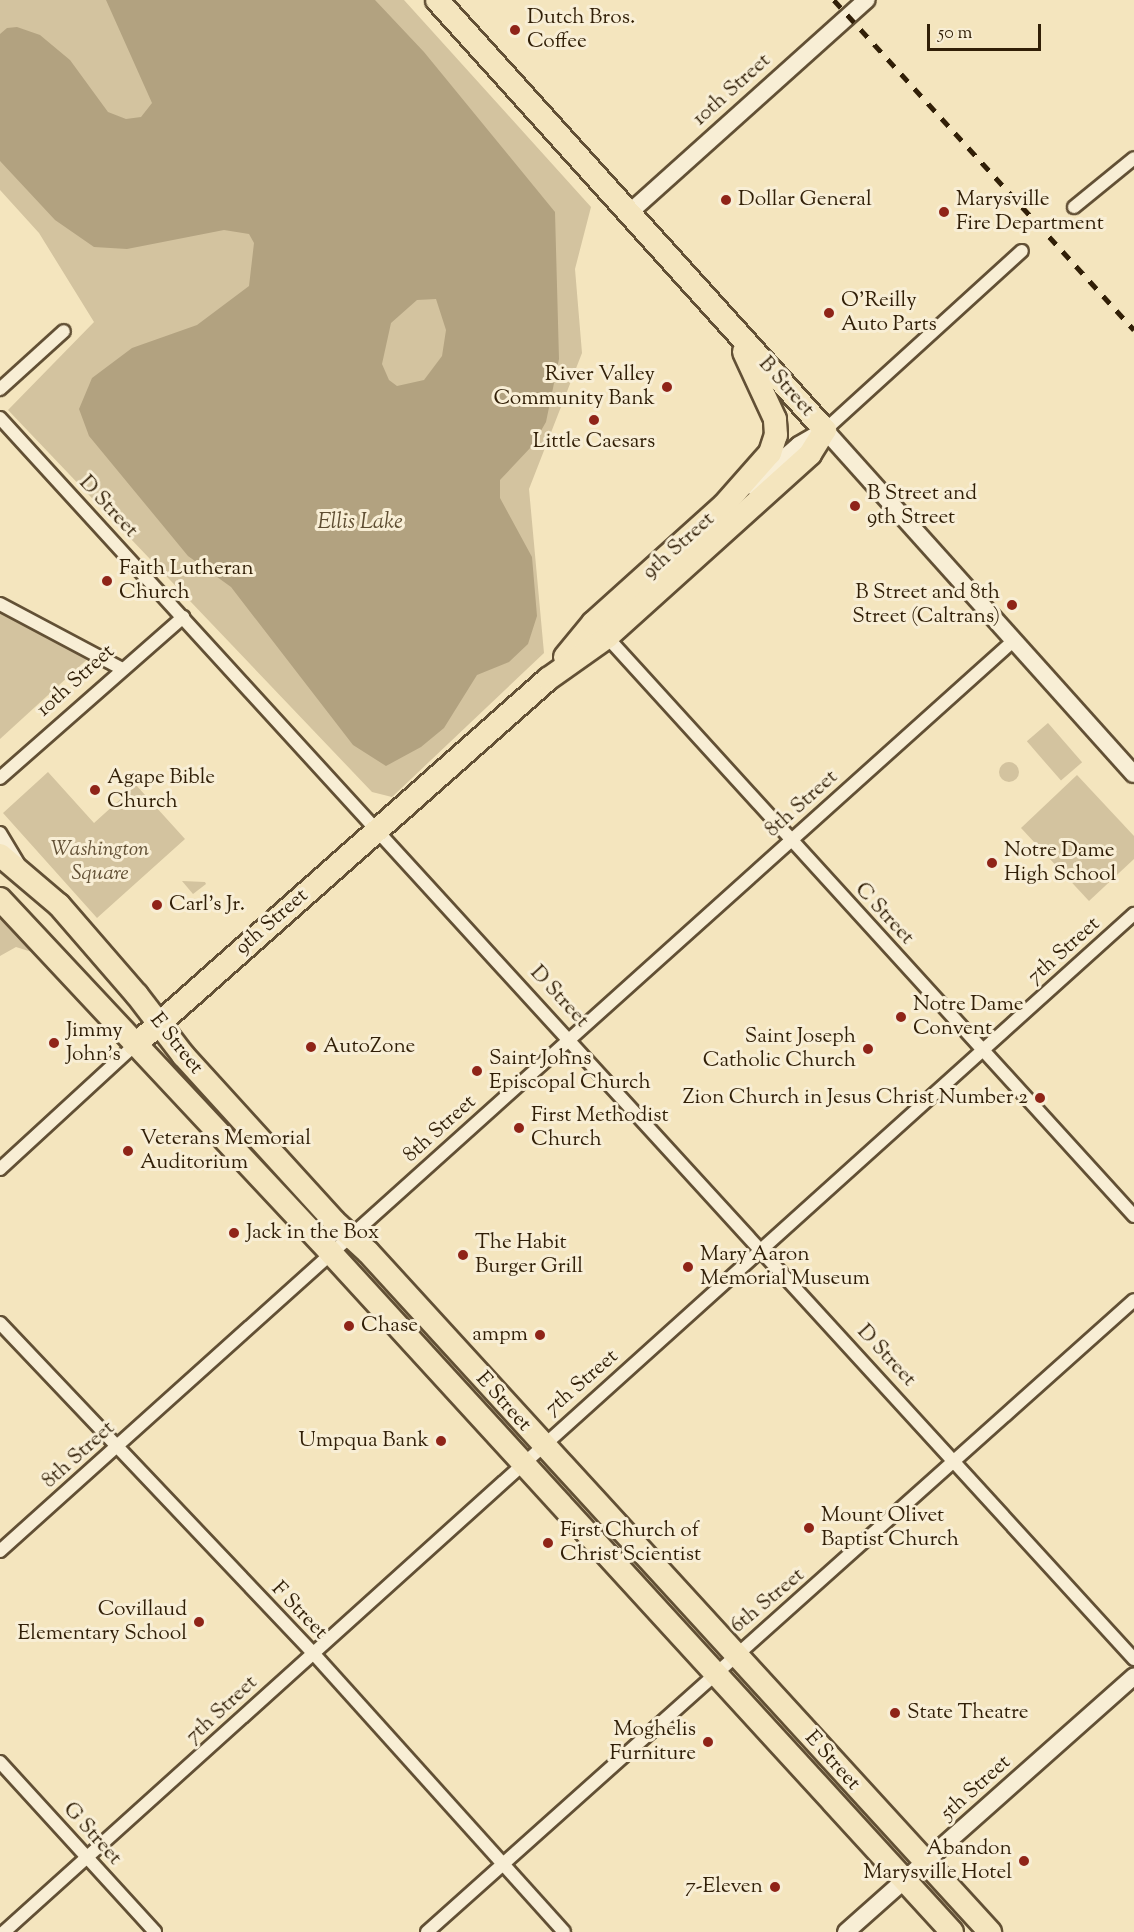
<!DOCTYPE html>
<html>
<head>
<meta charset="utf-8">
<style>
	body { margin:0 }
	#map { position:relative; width:1134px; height:1932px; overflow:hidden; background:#f4e5be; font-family:"Sorts Mill Goudy",serif }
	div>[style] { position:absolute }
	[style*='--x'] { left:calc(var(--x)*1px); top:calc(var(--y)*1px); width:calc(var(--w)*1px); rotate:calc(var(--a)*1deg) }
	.green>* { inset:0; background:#d3c39f; transform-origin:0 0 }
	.round { border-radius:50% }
	.water>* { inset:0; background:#b2a280 }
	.roads { filter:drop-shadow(2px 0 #625035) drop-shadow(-2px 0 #625035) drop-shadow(0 2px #625035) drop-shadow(0 -2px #625035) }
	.street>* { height:12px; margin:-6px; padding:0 6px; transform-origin:6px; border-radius:6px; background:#f8eed5 }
	.secondary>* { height:16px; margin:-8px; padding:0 8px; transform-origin:8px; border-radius:8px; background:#f8eed5 }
	.highway>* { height:22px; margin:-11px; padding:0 11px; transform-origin:11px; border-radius:11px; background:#f4e5be }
	.rail>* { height:4.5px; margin-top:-2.25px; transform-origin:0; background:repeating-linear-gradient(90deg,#311f07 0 10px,transparent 0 20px) }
	.dots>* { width:16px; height:16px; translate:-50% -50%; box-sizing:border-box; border:3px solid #f8eed5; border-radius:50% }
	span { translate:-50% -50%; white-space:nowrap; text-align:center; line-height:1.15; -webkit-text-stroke:6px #f8eed5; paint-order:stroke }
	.poi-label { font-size:21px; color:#311f07 }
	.left { translate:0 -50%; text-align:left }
	.right { translate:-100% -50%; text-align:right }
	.street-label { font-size:21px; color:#311f07 }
	.park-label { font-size:21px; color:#625035; font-style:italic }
	.water-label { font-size:22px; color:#5e4d31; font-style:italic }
	.scale { position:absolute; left:927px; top:24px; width:114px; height:27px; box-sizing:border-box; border:3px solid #311f07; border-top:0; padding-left:8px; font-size:18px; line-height:21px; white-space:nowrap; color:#311f07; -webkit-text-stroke:4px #f8eed5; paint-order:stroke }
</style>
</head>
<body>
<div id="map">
	<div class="green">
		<i style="clip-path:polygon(0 0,404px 0,591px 207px,575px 269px,582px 353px,529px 489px,544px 653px,392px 797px,372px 792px,8px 410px,94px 322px,39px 233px,0 190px)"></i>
		<i style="clip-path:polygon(0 611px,93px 654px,0 739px)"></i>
		<i style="left:1048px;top:723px;width:52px;height:28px;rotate:49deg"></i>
		<i class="round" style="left:999px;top:762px;width:20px;height:20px"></i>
		<i style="clip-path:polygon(48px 772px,94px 823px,136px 785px,185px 839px,97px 918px,3px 813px)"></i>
		<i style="clip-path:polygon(1077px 775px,1134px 836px,1134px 859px,1089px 901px,1021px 828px)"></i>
		<i style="clip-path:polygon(182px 881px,205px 882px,206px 884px,193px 894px)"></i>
		<i style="clip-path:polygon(0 918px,11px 927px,35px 953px,16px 947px,0 956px)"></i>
	</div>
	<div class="water">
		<i style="clip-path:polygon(evenodd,106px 0,375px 0,424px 52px,555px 212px,559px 359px,546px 422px,532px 446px,500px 480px,500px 498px,532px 557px,537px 616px,528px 644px,509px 662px,477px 675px,444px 728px,421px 747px,386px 766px,353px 745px,231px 587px,188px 556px,89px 436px,79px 409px,92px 378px,132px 348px,197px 325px,249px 286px,254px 243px,249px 234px,224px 230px,127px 249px,94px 247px,55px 220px,0 161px,0 34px,7px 28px,17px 27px,40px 35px,70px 60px,108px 112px,126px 119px,141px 117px,152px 103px,106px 0,436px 299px,446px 330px,442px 356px,424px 380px,397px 386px,389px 380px,382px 364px,391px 323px,417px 300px,436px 299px)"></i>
	</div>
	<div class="roads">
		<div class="street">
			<i style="--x:1074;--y:207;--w:77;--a:-39.2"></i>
			<i style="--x:0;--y:389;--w:86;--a:-42.2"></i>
			<i style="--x:0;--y:418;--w:1681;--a:47.58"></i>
			<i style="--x:825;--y:430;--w:266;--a:-42.3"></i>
			<i style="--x:0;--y:604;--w:138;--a:28"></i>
			<i style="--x:607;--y:637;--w:783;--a:47.69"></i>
			<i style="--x:0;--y:778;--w:244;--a:-41.3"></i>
			<i style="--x:0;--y:833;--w:35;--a:59"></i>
			<i style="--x:0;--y:1169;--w:183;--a:-42.6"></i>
			<i style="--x:0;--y:1323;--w:455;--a:46.5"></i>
			<i style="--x:313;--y:1653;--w:375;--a:48"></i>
			<i style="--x:0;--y:1551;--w:1362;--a:-41.93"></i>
			<i style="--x:0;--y:1762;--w:230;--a:47.6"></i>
			<i style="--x:4;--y:1932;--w:1521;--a:-42.02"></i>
			<i style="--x:427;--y:1932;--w:948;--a:-41.79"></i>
		</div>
		<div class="secondary">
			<i style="--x:629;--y:213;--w:319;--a:-41.9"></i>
			<i style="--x:752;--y:486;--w:62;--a:-41.1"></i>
			<i style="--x:799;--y:445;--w:30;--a:-30"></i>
			<i style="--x:825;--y:430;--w:462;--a:48.1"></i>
			<i style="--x:846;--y:1932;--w:385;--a:-41.6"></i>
		</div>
		<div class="highway">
			<i style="--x:565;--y:657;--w:44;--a:-50.5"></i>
			<i style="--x:593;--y:623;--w:176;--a:-42"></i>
			<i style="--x:724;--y:505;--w:69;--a:-48.5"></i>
			<i style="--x:770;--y:453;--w:19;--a:-72"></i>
			<i style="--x:776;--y:435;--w:16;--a:-94"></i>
			<i style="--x:775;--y:419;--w:74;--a:-114.8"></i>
			<i style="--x:0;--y:855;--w:77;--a:40.3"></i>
			<i style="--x:59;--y:905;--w:119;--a:49.1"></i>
			<i style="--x:137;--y:995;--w:76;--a:52.5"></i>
			<i style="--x:183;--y:1055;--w:224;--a:47.7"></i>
			<i style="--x:334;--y:1221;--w:46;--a:42.4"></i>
			<i style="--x:368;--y:1252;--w:922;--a:47.55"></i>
			<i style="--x:0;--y:899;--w:485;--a:46.9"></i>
			<i style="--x:331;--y:1253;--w:920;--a:47.55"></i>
			<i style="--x:135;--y:1045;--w:552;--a:-41.55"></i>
			<i style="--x:548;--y:679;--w:72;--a:-35.4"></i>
			<i style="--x:607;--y:637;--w:273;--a:-42"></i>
			<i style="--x:810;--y:454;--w:28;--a:-58"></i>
			<i style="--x:825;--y:430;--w:579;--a:-132.06"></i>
		</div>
	</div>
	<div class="rail">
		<i style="--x:834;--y:0;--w:446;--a:47.7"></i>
	</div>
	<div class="dots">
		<i style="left:515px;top:30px;background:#8f2418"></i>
		<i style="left:726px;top:200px;background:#8f2418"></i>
		<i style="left:944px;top:212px;background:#8f2418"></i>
		<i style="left:829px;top:313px;background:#8f2418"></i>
		<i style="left:667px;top:387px;background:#8f2418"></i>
		<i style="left:594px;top:420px;background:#8f2418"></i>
		<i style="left:855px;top:506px;background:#8f2418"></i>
		<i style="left:107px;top:581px;background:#8f2418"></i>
		<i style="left:1012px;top:605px;background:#8f2418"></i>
		<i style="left:95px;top:790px;background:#8f2418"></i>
		<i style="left:992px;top:863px;background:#8f2418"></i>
		<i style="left:157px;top:905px;background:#8f2418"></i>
		<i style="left:901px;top:1017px;background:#8f2418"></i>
		<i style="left:54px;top:1043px;background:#8f2418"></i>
		<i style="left:311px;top:1047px;background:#8f2418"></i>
		<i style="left:868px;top:1049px;background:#8f2418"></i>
		<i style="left:477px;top:1071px;background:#8f2418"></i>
		<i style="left:1040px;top:1098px;background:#8f2418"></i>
		<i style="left:519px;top:1128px;background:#8f2418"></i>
		<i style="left:128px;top:1151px;background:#8f2418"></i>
		<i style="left:234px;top:1233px;background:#8f2418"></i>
		<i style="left:463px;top:1255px;background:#8f2418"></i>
		<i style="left:688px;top:1267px;background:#8f2418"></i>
		<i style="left:349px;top:1326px;background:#8f2418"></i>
		<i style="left:540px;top:1335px;background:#8f2418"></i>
		<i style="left:441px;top:1441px;background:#8f2418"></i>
		<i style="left:809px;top:1528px;background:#8f2418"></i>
		<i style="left:548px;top:1543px;background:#8f2418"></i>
		<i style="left:199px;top:1622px;background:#8f2418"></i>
		<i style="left:895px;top:1713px;background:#8f2418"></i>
		<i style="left:708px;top:1742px;background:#8f2418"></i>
		<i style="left:1024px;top:1861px;background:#8f2418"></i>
		<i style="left:775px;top:1887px;background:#8f2418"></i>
	</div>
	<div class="poi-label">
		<span class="left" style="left:527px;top:30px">Dutch Bros.<br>Coffee</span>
		<span class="left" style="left:738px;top:200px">Dollar General</span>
		<span class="left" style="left:956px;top:212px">Marysville<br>Fire Department</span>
		<span class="left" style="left:841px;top:313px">O'Reilly<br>Auto Parts</span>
		<span class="right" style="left:655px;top:387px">River Valley<br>Community Bank</span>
		<span style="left:594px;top:442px">Little Caesars</span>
		<span class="left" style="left:867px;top:506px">B Street and<br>9th Street</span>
		<span class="left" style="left:119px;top:581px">Faith Lutheran<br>Church</span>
		<span class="right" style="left:1000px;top:605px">B Street and 8th<br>Street (Caltrans)</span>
		<span class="left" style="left:107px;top:790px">Agape Bible<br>Church</span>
		<span class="left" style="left:1004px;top:863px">Notre Dame<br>High School</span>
		<span class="left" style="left:169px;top:905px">Carl's Jr.</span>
		<span class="left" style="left:913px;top:1017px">Notre Dame<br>Convent</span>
		<span class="left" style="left:66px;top:1043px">Jimmy<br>John's</span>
		<span class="right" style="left:856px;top:1049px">Saint Joseph<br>Catholic Church</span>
		<span class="left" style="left:323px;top:1047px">AutoZone</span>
		<span class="left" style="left:489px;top:1071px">Saint Johns<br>Episcopal Church</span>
		<span class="right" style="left:1028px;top:1098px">Zion Church in Jesus Christ Number 2</span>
		<span class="left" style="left:531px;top:1128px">First Methodist<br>Church</span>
		<span class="left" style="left:140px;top:1151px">Veterans Memorial<br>Auditorium</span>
		<span class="left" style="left:246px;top:1233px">Jack in the Box</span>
		<span class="left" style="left:475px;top:1255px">The Habit<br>Burger Grill</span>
		<span class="left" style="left:700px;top:1267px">Mary Aaron<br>Memorial Museum</span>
		<span class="left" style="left:361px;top:1326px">Chase</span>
		<span class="right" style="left:528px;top:1335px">ampm</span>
		<span class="right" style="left:429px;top:1441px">Umpqua Bank</span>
		<span class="left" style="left:821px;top:1528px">Mount Olivet<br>Baptist Church</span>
		<span class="left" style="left:560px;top:1543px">First Church of<br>Christ Scientist</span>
		<span class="right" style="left:187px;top:1622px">Covillaud<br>Elementary School</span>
		<span class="left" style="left:907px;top:1713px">State Theatre</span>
		<span class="right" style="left:696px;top:1742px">Moghelis<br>Furniture</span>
		<span class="right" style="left:1012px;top:1861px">Abandon<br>Marysville Hotel</span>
		<span class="right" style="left:763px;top:1887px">7-Eleven</span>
	</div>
	<div class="street-label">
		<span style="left:732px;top:90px;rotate:-42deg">10th Street</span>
		<span style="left:786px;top:387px;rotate:48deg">B Street</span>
		<span style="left:108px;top:507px;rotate:47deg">D Street</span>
		<span style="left:679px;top:546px;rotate:-42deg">9th Street</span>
		<span style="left:76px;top:681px;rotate:-42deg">10th Street</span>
		<span style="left:802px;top:804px;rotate:-42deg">8th Street</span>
		<span style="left:884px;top:914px;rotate:47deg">C Street</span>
		<span style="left:272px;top:922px;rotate:-41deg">9th Street</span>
		<span style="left:1064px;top:951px;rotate:-42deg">7th Street</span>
		<span style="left:559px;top:997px;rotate:47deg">D Street</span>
		<span style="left:176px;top:1044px;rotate:51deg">E Street</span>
		<span style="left:440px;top:1129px;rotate:-42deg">8th Street</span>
		<span style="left:886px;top:1356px;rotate:47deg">D Street</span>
		<span style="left:582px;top:1383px;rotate:-41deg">7th Street</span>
		<span style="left:503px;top:1402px;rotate:48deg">E Street</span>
		<span style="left:79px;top:1455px;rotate:-42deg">8th Street</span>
		<span style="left:768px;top:1601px;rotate:-40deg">6th Street</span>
		<span style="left:299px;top:1611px;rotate:46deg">F Street</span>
		<span style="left:222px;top:1710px;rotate:-43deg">7th Street</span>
		<span style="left:832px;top:1761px;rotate:48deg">E Street</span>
		<span style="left:976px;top:1788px;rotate:-42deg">5th Street</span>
		<span style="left:92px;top:1834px;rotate:48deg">G Street</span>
	</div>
	<div class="park-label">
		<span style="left:100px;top:862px">Washington<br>Square</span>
	</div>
	<div class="water-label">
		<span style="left:360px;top:524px">Ellis Lake</span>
	</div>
	<div class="scale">50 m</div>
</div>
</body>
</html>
